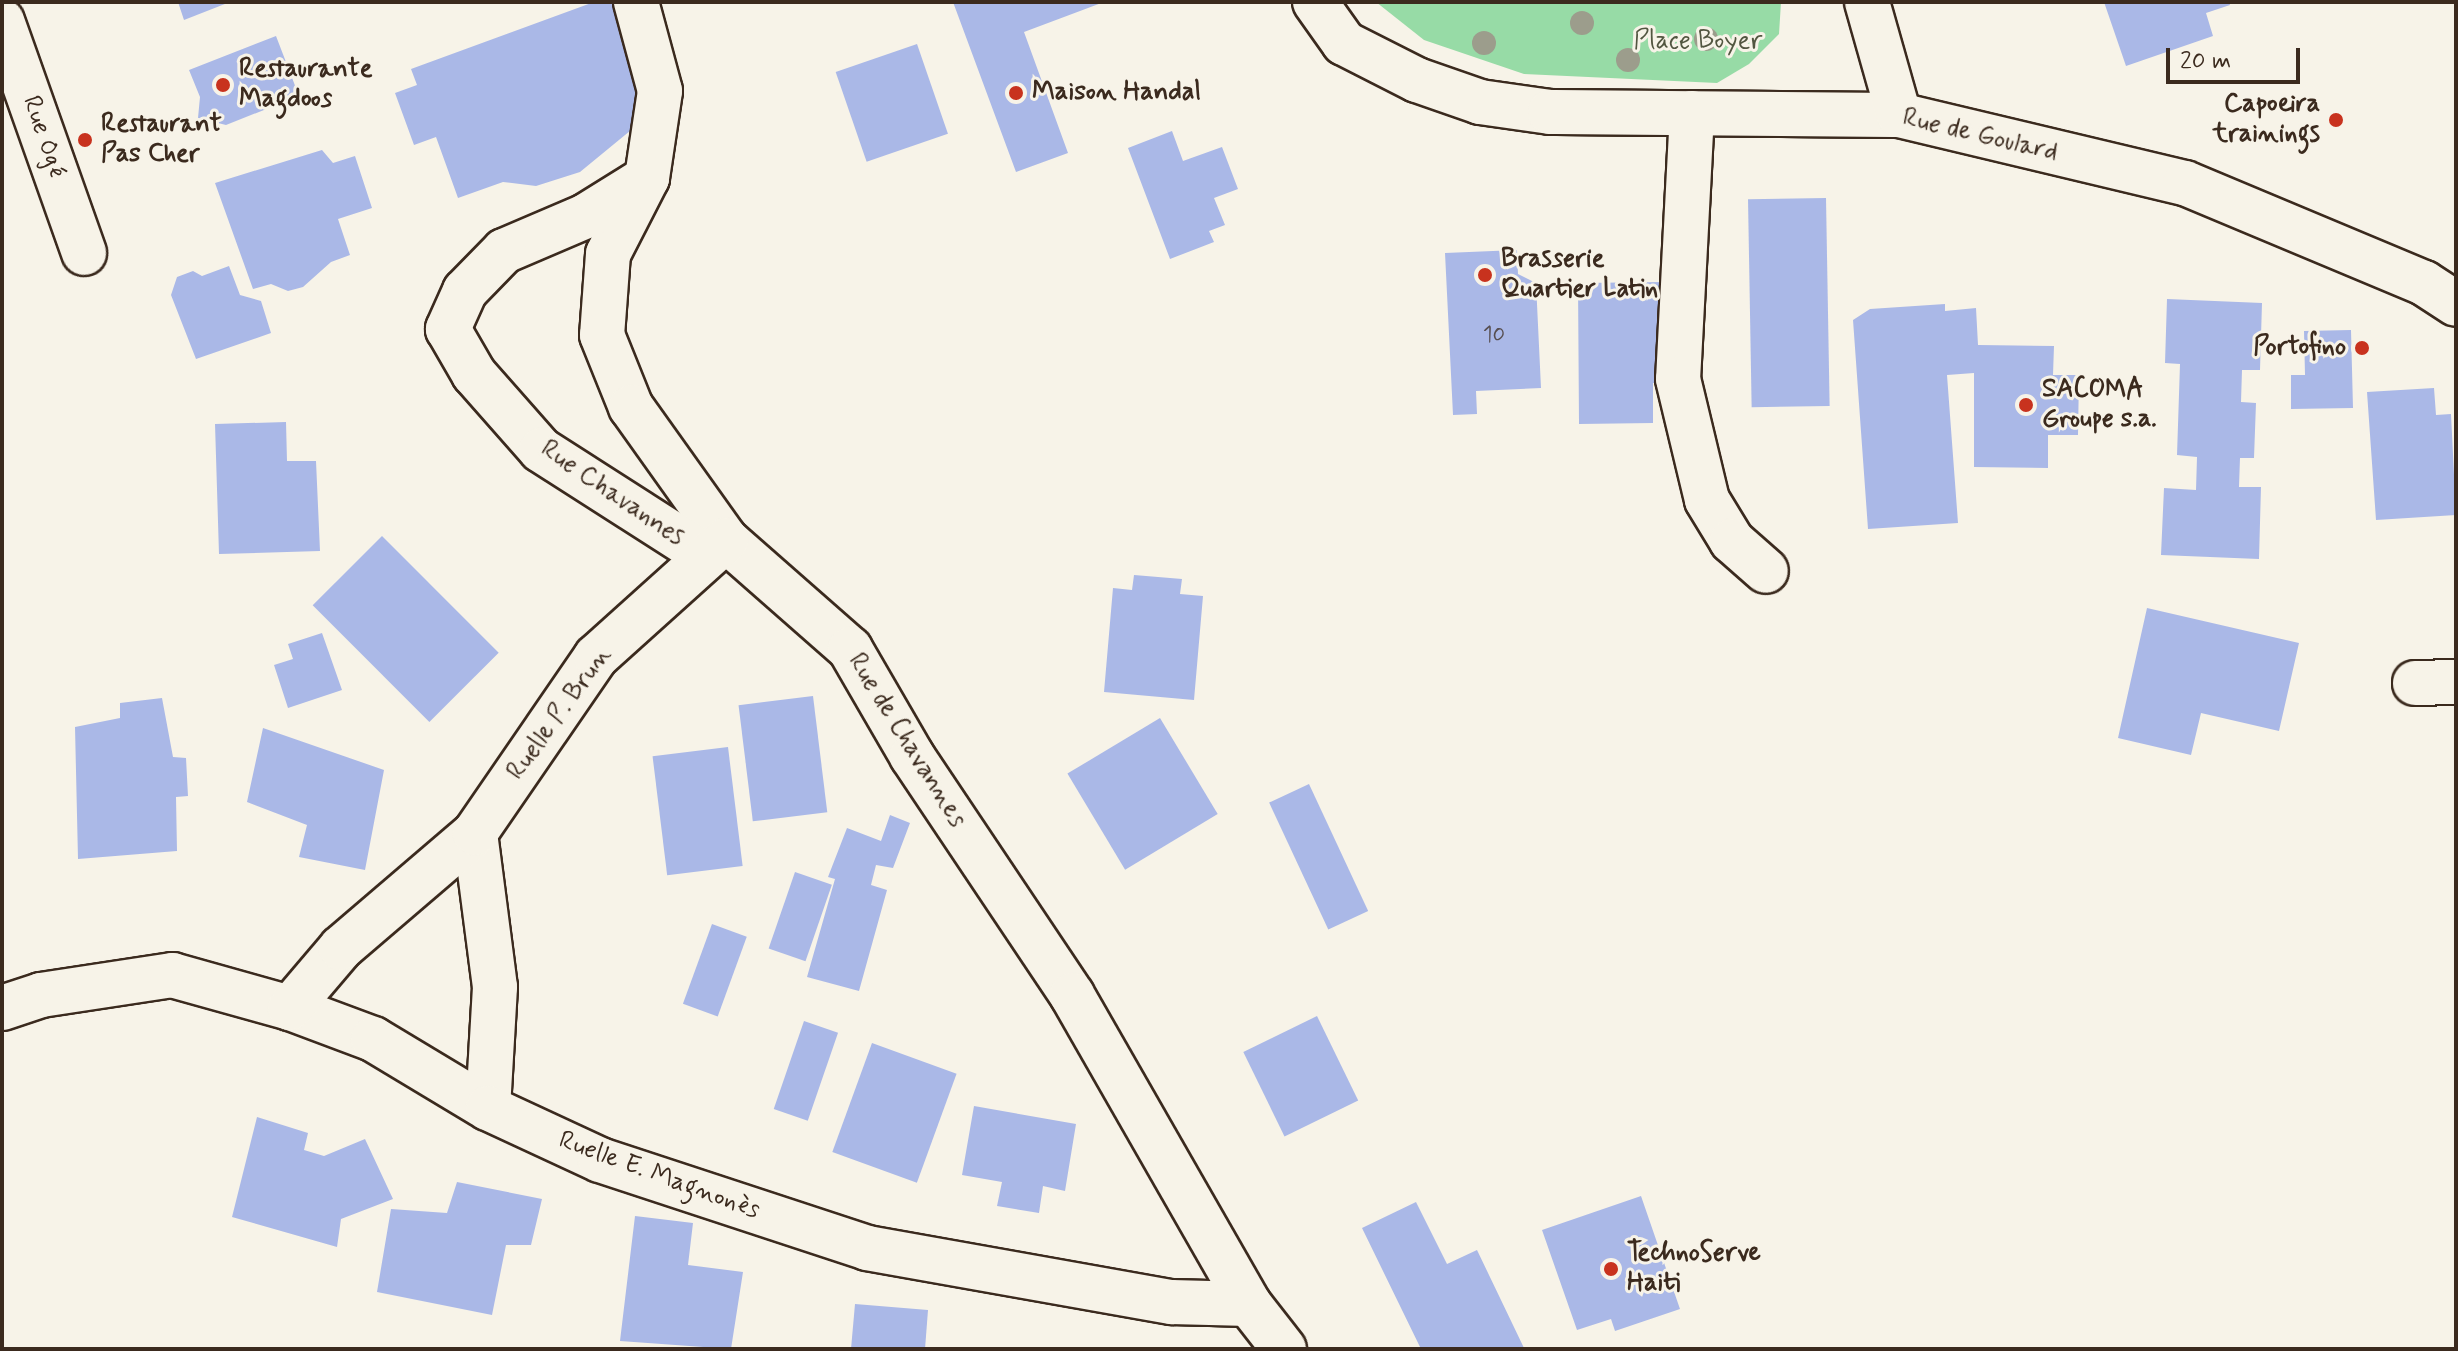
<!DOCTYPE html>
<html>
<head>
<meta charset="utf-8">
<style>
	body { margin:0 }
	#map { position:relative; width:2458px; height:1351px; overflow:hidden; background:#f7f3e8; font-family:Mynerve,sans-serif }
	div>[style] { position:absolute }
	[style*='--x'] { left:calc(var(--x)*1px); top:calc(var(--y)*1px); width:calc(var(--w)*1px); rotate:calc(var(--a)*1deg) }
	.green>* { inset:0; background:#97dba6 }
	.building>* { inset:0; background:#aab8e7; transform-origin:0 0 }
	.roads { filter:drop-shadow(2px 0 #3b2a1e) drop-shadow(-2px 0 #3b2a1e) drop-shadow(0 2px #3b2a1e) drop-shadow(0 -2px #3b2a1e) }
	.minor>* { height:44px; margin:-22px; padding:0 22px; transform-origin:22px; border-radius:22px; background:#f7f3e8 }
	.trees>* { width:24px; height:24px; margin:-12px; border-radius:50%; background:#9c9d8c }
	.dots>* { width:22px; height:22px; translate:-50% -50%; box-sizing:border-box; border:4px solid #f7f3e8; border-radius:50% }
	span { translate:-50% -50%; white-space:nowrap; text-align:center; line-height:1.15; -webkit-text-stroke:6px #f7f3e8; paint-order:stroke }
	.number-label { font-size:22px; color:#574e50 }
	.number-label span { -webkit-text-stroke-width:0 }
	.park-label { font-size:26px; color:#525640 }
	.poi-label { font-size:26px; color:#3b2a1e; font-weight:700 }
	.left { translate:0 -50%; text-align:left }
	.right { translate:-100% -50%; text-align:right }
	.street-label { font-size:26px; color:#3b2a1e }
	.frame { position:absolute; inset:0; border:4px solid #3b2a1e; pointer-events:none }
	.scale { position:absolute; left:2166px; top:48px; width:134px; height:36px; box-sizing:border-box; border:4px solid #3b2a1e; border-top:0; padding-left:10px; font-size:24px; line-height:28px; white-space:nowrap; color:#3b2a1e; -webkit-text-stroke:6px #f7f3e8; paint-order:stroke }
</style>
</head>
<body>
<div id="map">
	<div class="green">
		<i style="clip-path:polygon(1376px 2px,1781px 2px,1779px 34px,1749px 64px,1717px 83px,1524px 74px,1424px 40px)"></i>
	</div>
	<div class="building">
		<i style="clip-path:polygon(178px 2px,230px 2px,184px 20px)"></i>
		<i style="clip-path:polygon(594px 2px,619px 2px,645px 76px,636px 126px,580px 172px,536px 186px,503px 182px,458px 198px,436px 137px,414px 145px,395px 93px,417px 85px,411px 69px)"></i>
		<i style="clip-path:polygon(953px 2px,1104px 2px,1024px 32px,1068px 153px,1016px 172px)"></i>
		<i style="clip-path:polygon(2104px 2px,2229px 2px,2230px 5px,2206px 13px,2213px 36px,2126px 66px)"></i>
		<i style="clip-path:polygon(276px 36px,299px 96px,226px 125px,198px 118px,200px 97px,189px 70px)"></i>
		<i style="left:917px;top:44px;width:95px;height:86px;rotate:71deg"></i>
		<i style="clip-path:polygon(1172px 131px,1183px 161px,1222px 147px,1238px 189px,1214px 198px,1225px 225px,1209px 231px,1214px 242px,1170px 259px,1128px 148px)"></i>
		<i style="clip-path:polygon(322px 150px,333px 163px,355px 156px,372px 208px,338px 219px,350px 255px,331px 262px,303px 287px,288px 291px,271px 284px,253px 289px,215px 183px)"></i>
		<i style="left:1826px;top:198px;width:208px;height:78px;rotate:89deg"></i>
		<i style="clip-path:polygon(1517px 250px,1518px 274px,1536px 283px,1541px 388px,1476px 391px,1477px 414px,1453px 415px,1445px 253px)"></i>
		<i style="clip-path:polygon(229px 266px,240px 295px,261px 301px,271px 333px,196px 359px,171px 295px,177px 277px,193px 271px,202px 276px)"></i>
		<i style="clip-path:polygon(1665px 282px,1665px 383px,1653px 383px,1653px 423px,1579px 424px,1578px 283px)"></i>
		<i style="clip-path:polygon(2167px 299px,2262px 303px,2260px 370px,2242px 370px,2241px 402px,2256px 403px,2254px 458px,2240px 458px,2239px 487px,2261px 487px,2259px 559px,2161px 555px,2164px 488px,2196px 490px,2197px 457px,2177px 455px,2180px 364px,2165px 363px)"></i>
		<i style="clip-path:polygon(1945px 304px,1945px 311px,1976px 308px,1978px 345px,2054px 346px,2053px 375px,2079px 375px,2078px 435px,2048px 435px,2048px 468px,1974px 467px,1974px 373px,1947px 375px,1958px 523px,1868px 529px,1853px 320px,1870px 309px)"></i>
		<i style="clip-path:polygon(2351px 330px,2353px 408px,2291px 409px,2291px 375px,2305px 375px,2304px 331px)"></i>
		<i style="clip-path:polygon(2434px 388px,2436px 415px,2451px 414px,2456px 515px,2376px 520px,2367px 392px)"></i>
		<i style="clip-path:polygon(286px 422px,287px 461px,316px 461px,320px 551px,219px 554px,215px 424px)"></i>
		<i style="left:382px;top:536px;width:165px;height:98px;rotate:45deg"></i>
		<i style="clip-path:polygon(1134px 575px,1182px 579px,1180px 594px,1203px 596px,1194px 700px,1104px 692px,1113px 588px,1132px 590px)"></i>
		<i style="clip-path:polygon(2147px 608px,2299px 643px,2279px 731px,2201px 713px,2191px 755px,2118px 738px)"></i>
		<i style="clip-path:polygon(322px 633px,342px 690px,288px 708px,274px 665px,293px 659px,288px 644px)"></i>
		<i style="left:813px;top:696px;width:117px;height:75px;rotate:83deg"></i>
		<i style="clip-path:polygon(162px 698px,173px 757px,186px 758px,188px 796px,176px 797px,177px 851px,78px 859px,75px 727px,120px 718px,120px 703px)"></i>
		<i style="left:1160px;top:718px;width:112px;height:108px;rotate:59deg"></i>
		<i style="clip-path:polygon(263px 728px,384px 770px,365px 870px,299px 857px,307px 825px,247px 802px)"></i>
		<i style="left:728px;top:747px;width:120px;height:76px;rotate:83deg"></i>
		<i style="left:1309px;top:784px;width:140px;height:44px;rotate:65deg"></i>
		<i style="clip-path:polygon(890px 815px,910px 823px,893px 868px,876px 865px,871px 885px,887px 890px,859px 991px,807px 977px,835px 879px,828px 877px,847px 828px,881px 841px)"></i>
		<i style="left:795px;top:872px;width:39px;height:81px;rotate:19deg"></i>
		<i style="left:712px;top:924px;width:37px;height:85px;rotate:20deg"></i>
		<i style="left:1317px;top:1016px;width:94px;height:82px;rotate:64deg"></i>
		<i style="left:804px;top:1021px;width:36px;height:93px;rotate:19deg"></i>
		<i style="left:872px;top:1043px;width:90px;height:116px;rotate:20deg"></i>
		<i style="clip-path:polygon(974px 1106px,1076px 1124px,1065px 1191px,1043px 1186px,1039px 1213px,997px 1206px,1002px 1182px,962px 1175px)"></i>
		<i style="clip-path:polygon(257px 1117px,308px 1133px,304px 1150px,324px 1156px,365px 1139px,393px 1199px,341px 1219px,337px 1247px,232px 1217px)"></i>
		<i style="clip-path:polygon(457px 1182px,542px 1199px,531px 1245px,506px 1245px,492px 1315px,377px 1292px,391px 1209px,447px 1213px)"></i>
		<i style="clip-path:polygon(1641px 1196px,1680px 1309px,1615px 1331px,1611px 1319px,1577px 1330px,1542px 1230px)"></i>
		<i style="clip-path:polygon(1416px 1202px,1447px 1264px,1477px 1250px,1524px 1348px,1421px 1349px,1362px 1228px)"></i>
		<i style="clip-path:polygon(635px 1216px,693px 1223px,688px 1265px,743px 1272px,731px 1349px,620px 1341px)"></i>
		<i style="clip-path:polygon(855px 1304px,928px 1310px,925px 1349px,851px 1349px)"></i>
	</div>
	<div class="roads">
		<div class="minor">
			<i style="--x:636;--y:2;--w:92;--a:74.9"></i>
			<i style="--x:660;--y:91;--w:88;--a:98.5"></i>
			<i style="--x:647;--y:178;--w:85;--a:117.2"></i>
			<i style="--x:608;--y:254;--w:81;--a:94.2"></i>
			<i style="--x:602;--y:335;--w:78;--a:68.1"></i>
			<i style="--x:631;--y:407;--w:163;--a:54.5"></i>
			<i style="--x:726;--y:540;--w:165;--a:41.3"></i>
			<i style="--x:850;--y:649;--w:124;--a:59.9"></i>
			<i style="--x:912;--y:756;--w:288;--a:56.2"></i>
			<i style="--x:1072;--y:995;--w:356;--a:60.2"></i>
			<i style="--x:1249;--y:1304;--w:57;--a:52.1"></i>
			<i style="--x:1315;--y:2;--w:50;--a:54.7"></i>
			<i style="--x:1344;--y:43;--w:82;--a:26.9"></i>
			<i style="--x:1417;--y:80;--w:67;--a:19.2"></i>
			<i style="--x:1480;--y:102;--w:71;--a:8.1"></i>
			<i style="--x:1550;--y:112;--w:349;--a:0.5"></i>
			<i style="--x:1899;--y:115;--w:294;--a:13.4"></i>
			<i style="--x:2185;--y:183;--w:259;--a:22.7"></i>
			<i style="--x:2424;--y:283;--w:38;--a:33"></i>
			<i style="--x:1867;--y:2;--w:117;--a:74.2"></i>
			<i style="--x:2;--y:21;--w:246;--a:70.5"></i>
			<i style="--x:1692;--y:113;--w:266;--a:93"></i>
			<i style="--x:1678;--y:379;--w:124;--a:76.5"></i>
			<i style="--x:1707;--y:500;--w:48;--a:58.6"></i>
			<i style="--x:1732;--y:541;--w:45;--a:41.4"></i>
			<i style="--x:647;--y:178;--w:72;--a:148.1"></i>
			<i style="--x:586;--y:216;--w:89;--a:156.9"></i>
			<i style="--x:504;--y:251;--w:56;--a:134.3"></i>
			<i style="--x:465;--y:291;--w:42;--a:114.1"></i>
			<i style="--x:448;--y:329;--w:52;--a:60"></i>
			<i style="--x:474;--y:374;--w:101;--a:48.6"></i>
			<i style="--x:541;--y:450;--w:195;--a:32.6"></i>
			<i style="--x:2415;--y:683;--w:41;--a:-1.4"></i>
			<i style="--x:475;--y:833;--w:155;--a:82.6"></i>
			<i style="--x:495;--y:987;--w:121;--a:93.3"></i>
			<i style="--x:2;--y:1008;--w:41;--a:-18.4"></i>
			<i style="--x:41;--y:995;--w:133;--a:-8.7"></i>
			<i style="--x:172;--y:975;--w:123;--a:15.6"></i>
			<i style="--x:290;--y:1008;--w:89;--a:20.5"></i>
			<i style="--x:373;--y:1039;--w:134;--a:31"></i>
			<i style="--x:488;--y:1108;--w:123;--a:24.9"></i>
			<i style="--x:600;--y:1160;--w:281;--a:18.2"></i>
			<i style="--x:867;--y:1248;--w:309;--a:10.1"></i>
			<i style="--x:1171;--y:1302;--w:78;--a:1.5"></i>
			<i style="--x:290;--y:1008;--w:79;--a:-49.6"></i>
			<i style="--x:341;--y:948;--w:177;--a:-40.6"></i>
			<i style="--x:475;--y:833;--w:214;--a:-55.5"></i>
			<i style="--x:596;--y:657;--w:175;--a:-42"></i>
		</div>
	</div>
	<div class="trees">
		<i style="left:1582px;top:23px"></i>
		<i style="left:1706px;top:39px"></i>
		<i style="left:1484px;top:43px"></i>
		<i style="left:1628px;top:60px"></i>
	</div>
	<div class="dots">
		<i style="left:223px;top:85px;background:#c8321e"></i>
		<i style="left:1016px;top:93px;background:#c8321e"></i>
		<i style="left:2336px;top:120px;background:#c8321e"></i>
		<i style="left:85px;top:140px;background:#c8321e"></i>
		<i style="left:1485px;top:275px;background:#c8321e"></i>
		<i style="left:2362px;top:348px;background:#c8321e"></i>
		<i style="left:2026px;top:405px;background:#c8321e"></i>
		<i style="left:1611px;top:1269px;background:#c8321e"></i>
	</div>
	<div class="number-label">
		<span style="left:1494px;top:336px">10</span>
	</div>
	<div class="park-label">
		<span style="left:1698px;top:42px">Place Boyer</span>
	</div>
	<div class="poi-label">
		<span class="left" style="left:239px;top:85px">Restaurante<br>Magdoos</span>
		<span class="left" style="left:1032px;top:93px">Maison Handal</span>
		<span class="right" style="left:2320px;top:120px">Capoeira<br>trainings</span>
		<span class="left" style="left:101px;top:140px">Restaurant<br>Pas Cher</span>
		<span class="left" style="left:1501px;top:275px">Brasserie<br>Quartier Latin</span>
		<span class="right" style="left:2346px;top:348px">Portofino</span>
		<span class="left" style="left:2042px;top:405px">SACOMA<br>Groupe s.a.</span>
		<span class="left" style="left:1627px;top:1269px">TechnoServe<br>Haiti</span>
	</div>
	<div class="street-label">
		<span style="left:1980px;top:136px;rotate:13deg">Rue de Goulard</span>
		<span style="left:43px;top:137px;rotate:71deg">Rue Ogé</span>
		<span style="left:612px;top:494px;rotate:34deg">Rue Chavannes</span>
		<span style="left:560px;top:714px;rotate:-54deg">Ruelle P. Brun</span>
		<span style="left:906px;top:741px;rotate:58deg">Rue de Chavannes</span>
		<span style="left:659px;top:1176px;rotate:20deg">Ruelle E. Magnonès</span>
	</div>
	<div class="frame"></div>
	<div class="scale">20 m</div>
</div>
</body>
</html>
